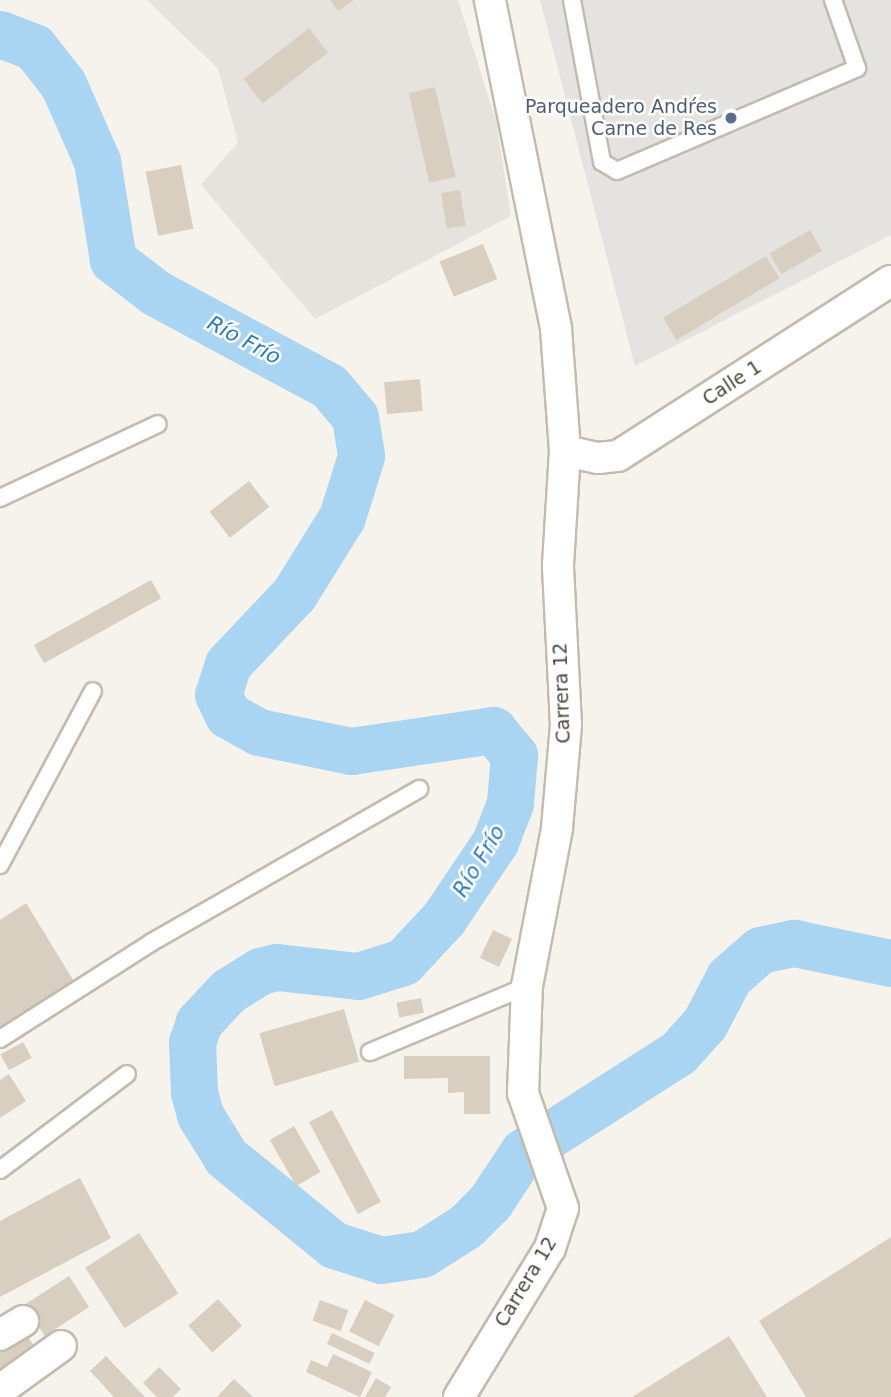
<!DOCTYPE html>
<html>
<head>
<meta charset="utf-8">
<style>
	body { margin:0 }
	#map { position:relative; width:891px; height:1397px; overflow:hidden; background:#f6f3ec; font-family:"DejaVu Sans",sans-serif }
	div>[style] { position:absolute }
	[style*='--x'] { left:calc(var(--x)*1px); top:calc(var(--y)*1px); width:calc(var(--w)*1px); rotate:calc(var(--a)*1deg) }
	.industrial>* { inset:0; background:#e6e2dd }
	.parking>* { inset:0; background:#e5e3e0 }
	.river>* { height:47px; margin:-23.5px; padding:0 23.5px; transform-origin:23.5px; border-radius:23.5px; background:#a9d4f2 }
	.building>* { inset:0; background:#d8cfc1; transform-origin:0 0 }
	.roads { filter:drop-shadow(2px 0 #c2bbae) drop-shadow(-2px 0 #c2bbae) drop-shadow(0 2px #c2bbae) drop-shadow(0 -2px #c2bbae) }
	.lane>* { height:16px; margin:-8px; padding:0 8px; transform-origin:8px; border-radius:8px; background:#fff }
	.street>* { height:30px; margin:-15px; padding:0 15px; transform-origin:15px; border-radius:15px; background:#fff }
	.dots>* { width:19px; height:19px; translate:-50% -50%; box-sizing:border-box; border:4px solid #fff; border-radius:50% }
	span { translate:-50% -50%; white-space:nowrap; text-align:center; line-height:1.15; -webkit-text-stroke:5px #fff; paint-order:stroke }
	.service-label { font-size:19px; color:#4e5e75 }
	.right { translate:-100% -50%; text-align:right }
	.street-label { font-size:19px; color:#4b4439 }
	.water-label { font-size:21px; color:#2e7ab2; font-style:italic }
</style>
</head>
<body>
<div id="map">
	<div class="industrial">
		<i style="clip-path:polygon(147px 0,458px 0,496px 121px,511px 216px,315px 319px,201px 185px,238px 142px,218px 69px)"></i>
	</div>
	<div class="parking">
		<i style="clip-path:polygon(540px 0,891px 0,891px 235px,635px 366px)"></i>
	</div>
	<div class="river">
		<i style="--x:0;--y:34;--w:36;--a:21"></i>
		<i style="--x:34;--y:47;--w:47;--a:51.9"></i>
		<i style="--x:63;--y:84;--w:84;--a:66.2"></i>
		<i style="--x:97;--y:161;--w:100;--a:80.8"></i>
		<i style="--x:113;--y:260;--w:54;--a:37.5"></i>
		<i style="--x:156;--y:293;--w:196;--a:28.3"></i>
		<i style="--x:329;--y:386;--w:40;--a:50"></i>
		<i style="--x:355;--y:417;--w:39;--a:81"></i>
		<i style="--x:361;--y:456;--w:64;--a:107.3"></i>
		<i style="--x:342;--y:517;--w:91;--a:121.9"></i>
		<i style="--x:294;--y:594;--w:96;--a:133.3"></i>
		<i style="--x:228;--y:664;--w:32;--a:108"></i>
		<i style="--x:218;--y:694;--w:23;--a:65"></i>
		<i style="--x:228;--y:715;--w:35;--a:29"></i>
		<i style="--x:259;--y:732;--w:94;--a:11.7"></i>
		<i style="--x:351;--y:751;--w:144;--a:-8.4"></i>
		<i style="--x:493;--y:730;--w:33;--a:50"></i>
		<i style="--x:514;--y:755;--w:48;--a:94.8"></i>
		<i style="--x:510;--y:803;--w:42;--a:111"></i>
		<i style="--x:495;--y:842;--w:92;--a:123.9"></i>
		<i style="--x:444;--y:918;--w:60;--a:133"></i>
		<i style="--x:403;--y:962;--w:47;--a:162.7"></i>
		<i style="--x:358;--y:976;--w:82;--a:-173.7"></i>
		<i style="--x:276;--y:967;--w:16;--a:166"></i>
		<i style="--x:260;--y:971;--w:36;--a:148"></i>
		<i style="--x:229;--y:990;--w:44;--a:133.2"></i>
		<i style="--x:199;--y:1022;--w:21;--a:109"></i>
		<i style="--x:192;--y:1042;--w:50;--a:87.7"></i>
		<i style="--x:194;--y:1092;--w:24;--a:75"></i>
		<i style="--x:200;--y:1115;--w:49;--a:58.2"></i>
		<i style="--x:226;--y:1157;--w:139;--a:39.2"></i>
		<i style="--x:334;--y:1245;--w:49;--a:17.7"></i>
		<i style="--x:381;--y:1260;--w:41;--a:-8.3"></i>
		<i style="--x:422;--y:1254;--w:52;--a:-32.5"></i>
		<i style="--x:466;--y:1226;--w:34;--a:-45"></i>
		<i style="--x:490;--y:1202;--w:60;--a:-56.6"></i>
		<i style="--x:523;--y:1152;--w:184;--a:-32.6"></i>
		<i style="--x:678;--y:1053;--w:40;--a:-48"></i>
		<i style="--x:705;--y:1023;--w:52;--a:-62.4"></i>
		<i style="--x:729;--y:977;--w:41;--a:-41.1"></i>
		<i style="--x:760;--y:950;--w:35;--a:-12"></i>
		<i style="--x:794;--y:943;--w:99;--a:11.7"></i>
	</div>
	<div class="building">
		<i style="clip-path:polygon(330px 0,354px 0,338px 11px)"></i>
		<i style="left:309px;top:28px;width:31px;height:83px;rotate:52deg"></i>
		<i style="left:435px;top:87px;width:92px;height:27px;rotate:77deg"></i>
		<i style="left:181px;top:165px;width:65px;height:36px;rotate:79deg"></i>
		<i style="left:460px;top:190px;width:36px;height:19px;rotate:81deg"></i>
		<i style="left:810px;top:230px;width:24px;height:47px;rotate:60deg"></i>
		<i style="left:483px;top:244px;width:38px;height:47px;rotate:68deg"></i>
		<i style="left:766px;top:256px;width:26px;height:120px;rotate:59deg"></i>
		<i style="left:420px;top:379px;width:32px;height:36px;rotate:85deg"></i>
		<i style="left:249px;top:481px;width:33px;height:50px;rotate:52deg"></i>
		<i style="left:151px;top:580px;width:21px;height:134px;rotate:61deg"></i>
		<i style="clip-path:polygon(26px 903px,75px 983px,0 1030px,0 920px)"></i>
		<i style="left:493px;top:930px;width:21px;height:31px;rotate:25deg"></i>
		<i style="left:421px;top:998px;width:15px;height:25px;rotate:79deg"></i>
		<i style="left:344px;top:1009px;width:55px;height:88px;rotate:74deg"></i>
		<i style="left:23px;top:1042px;width:18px;height:26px;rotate:61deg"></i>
		<i style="clip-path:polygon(404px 1056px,490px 1056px,490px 1114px,464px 1114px,464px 1092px,448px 1093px,448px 1078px,404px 1079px)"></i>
		<i style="clip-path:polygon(9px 1074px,26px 1101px,0 1118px,0 1080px)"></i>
		<i style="left:332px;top:1110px;width:104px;height:26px;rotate:62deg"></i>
		<i style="left:294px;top:1126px;width:53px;height:28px;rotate:60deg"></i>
		<i style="clip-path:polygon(80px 1178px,111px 1238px,0 1297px,0 1221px)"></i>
		<i style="left:139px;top:1233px;width:72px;height:64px;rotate:57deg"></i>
		<i style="clip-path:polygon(891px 1237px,891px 1397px,806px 1397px,759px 1321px)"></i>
		<i style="left:69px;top:1276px;width:37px;height:53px;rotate:57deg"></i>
		<i style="left:218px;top:1299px;width:36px;height:40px;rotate:48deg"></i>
		<i style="left:320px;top:1300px;width:30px;height:22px;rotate:20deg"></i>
		<i style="left:365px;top:1300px;width:33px;height:35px;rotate:27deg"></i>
		<i style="clip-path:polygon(23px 1328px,41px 1358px,0 1383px,0 1341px)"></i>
		<i style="left:332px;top:1333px;width:47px;height:12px;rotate:25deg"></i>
		<i style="clip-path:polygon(729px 1336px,767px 1397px,632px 1397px)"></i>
		<i style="clip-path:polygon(333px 1354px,372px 1372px,360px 1397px,306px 1372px,311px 1360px,327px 1367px)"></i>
		<i style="clip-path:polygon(106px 1356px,140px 1392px,145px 1397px,114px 1397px,90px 1371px)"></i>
		<i style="clip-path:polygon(159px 1367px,181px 1389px,173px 1397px,157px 1397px,143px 1383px)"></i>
		<i style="clip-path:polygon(376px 1378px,391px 1387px,385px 1397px,365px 1397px)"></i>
		<i style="clip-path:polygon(234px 1379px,253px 1397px,217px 1397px)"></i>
	</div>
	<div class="roads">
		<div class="lane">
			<i style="--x:572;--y:0;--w:165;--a:79.5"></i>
			<i style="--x:602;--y:162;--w:17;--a:31"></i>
			<i style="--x:617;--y:171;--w:261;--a:-23.2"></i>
			<i style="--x:857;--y:68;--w:72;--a:-109.4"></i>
			<i style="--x:0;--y:498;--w:174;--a:-25.1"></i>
			<i style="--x:0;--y:865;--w:197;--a:-61.9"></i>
			<i style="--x:0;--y:1039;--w:180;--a:-32.5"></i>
			<i style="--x:152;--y:942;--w:308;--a:-29.8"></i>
			<i style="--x:370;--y:1052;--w:170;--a:-22.8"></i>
			<i style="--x:0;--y:1170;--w:159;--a:-37.1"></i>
		</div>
		<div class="street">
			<i style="--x:565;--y:451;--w:34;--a:12"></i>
			<i style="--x:598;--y:458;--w:20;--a:-6"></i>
			<i style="--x:618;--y:456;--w:324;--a:-32.7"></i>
			<i style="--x:0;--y:1335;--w:27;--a:-31"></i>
			<i style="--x:0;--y:1390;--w:75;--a:-35.8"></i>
			<i style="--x:459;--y:1397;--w:175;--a:-58.6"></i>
			<i style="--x:550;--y:1248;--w:42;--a:-72"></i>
			<i style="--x:563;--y:1208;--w:122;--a:-109.2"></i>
			<i style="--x:523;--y:1093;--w:107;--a:-87.9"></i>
			<i style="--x:527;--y:986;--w:161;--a:-79.2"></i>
			<i style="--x:557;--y:828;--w:103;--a:-85"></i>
			<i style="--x:566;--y:725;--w:160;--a:-92.9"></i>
			<i style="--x:558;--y:565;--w:114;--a:-86.5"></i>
			<i style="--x:565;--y:451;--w:123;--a:-94.2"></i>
			<i style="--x:556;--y:328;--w:335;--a:-101.4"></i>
		</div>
	</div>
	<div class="dots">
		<i style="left:731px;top:118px;background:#5c6f8a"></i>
	</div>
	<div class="service-label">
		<span class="right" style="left:717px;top:118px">Parqueadero Andŕes<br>Carne de Res</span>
	</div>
	<div class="street-label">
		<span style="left:732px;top:383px;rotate:-33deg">Calle 1</span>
		<span style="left:562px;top:693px;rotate:-92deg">Carrera 12</span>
		<span style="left:526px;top:1282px;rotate:-59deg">Carrera 12</span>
	</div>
	<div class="water-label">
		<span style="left:244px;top:340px;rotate:28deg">Río Frío</span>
		<span style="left:479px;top:861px;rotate:-59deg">Río Frío</span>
	</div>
</div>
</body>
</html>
